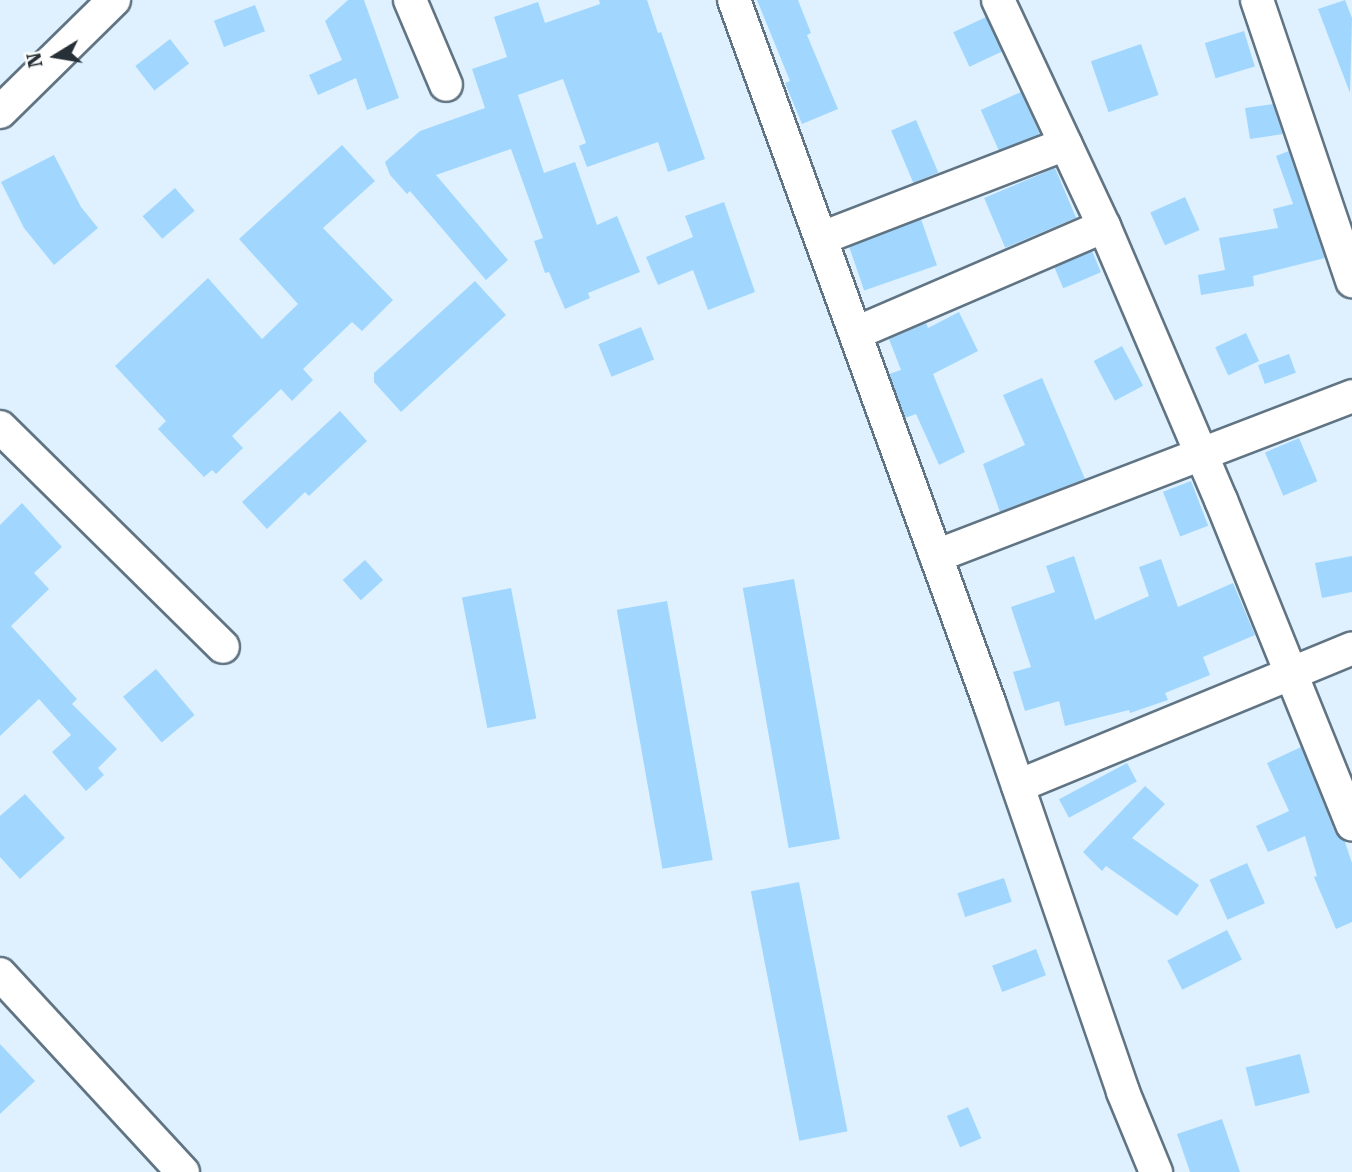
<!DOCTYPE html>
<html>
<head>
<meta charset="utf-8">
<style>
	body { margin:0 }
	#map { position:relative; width:1352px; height:1172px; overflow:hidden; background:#dff1ff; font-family:"Roboto Serif",serif }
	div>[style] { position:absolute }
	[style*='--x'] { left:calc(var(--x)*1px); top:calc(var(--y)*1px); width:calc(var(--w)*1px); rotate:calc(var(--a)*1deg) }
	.building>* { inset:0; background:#a1d7fe; transform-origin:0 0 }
	.roads { filter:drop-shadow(2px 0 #607483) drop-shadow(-2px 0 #607483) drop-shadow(0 2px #607483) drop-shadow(0 -2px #607483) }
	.minor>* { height:32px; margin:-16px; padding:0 16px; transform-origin:16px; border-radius:16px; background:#fff }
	span { translate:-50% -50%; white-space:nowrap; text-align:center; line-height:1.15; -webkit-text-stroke:7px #fbfcfb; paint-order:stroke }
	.north { position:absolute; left:21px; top:21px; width:70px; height:70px; -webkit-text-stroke:5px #fbfcfb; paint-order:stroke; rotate:259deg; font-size:19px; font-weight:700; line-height:28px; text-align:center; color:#273036 }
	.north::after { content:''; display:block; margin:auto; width:24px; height:32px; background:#273036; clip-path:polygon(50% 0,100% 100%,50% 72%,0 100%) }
</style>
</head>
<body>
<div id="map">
	<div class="building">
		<i style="clip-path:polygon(348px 0,364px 0,399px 98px,367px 110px,356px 78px,318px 95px,309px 75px,342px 60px,325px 21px)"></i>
		<i style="clip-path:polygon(599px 0,647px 0,658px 33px,661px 32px,705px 159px,668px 172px,658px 142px,587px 167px,579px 146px,586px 143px,563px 79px,518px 95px,544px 173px,575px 162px,597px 225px,617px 216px,640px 272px,588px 293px,590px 298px,565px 309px,549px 272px,545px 273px,534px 241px,543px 238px,511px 149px,436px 175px,508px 260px,486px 280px,410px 191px,407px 194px,390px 175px,385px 162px,420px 131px,485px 108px,472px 69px,507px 57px,494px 17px,538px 2px,545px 23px,600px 4px)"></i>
		<i style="clip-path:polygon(757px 0,798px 0,811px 33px,807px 35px,838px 109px,802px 124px,785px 83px,790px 81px)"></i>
		<i style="clip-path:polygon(1345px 0,1352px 18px,1350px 93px,1318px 9px)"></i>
		<i style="left:255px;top:5px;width:28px;height:44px;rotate:69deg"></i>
		<i style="left:986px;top:17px;width:38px;height:36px;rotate:65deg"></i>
		<i style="left:1244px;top:31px;width:37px;height:41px;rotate:73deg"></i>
		<i style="left:170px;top:39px;width:31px;height:44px;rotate:52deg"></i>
		<i style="left:1141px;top:44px;width:54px;height:53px;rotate:71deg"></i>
		<i style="left:1021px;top:92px;width:46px;height:44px;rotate:66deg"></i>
		<i style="clip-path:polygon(1273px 104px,1283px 134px,1250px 139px,1245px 108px)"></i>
		<i style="left:916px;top:120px;width:57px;height:27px;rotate:67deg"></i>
		<i style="clip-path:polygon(342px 145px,375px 181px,323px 228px,393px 300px,362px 331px,352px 322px,303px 369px,313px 380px,292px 401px,281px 389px,232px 436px,243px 448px,216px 474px,212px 470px,204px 477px,158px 429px,166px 421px,115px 366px,208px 278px,262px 339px,298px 304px,239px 239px)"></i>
		<i style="clip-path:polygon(1289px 151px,1325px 258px,1253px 276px,1254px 286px,1201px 295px,1198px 275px,1225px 270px,1219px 238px,1278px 228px,1273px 209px,1293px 204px,1276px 156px)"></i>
		<i style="clip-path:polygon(54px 155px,81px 207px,98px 228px,54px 265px,24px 228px,1px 182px)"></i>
		<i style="left:1055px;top:168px;width:54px;height:77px;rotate:67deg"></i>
		<i style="left:175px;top:188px;width:30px;height:43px;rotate:49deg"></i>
		<i style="left:1185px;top:197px;width:36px;height:38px;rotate:66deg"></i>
		<i style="clip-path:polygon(724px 202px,755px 292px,708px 310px,693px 270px,658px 285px,646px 257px,693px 237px,685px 216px)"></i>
		<i style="left:921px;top:219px;width:49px;height:77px;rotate:71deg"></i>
		<i style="left:1092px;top:251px;width:23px;height:41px;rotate:67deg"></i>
		<i style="clip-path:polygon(475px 281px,506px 315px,401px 412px,374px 382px,374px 373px)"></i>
		<i style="clip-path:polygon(959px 312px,978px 351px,933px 374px,965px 452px,939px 465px,916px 414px,905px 418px,889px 374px,901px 370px,889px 339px,926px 323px,928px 328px)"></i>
		<i style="left:641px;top:327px;width:35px;height:46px;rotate:68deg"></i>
		<i style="left:1246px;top:333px;width:31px;height:34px;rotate:65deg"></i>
		<i style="left:1122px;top:346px;width:45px;height:32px;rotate:62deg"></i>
		<i style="left:1289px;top:354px;width:20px;height:33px;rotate:70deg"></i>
		<i style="clip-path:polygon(1042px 378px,1085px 479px,1000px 512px,983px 464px,1025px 445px,1003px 395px)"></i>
		<i style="clip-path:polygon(340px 411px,367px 441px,309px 496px,305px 492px,267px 529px,242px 502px)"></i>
		<i style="left:1299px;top:438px;width:47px;height:37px;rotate:67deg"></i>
		<i style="left:1191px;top:481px;width:48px;height:30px;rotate:69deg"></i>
		<i style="clip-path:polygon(22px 503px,62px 547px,34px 573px,49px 589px,11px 626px,77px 699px,72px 704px,117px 749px,98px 768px,104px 775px,86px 791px,52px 752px,71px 735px,39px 699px,0 736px,0 525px)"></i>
		<i style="clip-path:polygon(1074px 556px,1095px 620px,1149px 596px,1139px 567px,1161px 559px,1178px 607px,1233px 583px,1255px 635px,1203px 657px,1210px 675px,1165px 693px,1168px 700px,1130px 713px,1129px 710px,1065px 726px,1059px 701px,1025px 711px,1013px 672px,1031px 667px,1011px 607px,1055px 592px,1046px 566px)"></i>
		<i style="clip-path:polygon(1352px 556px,1352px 592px,1322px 598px,1315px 563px)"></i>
		<i style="left:365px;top:560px;width:27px;height:30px;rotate:48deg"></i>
		<i style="left:794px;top:579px;width:264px;height:52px;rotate:80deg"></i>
		<i style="left:511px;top:588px;width:133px;height:50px;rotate:79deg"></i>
		<i style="left:667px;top:601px;width:263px;height:51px;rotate:80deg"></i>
		<i style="left:156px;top:669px;width:60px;height:43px;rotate:50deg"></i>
		<i style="clip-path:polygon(1301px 747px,1335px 832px,1345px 842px,1352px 863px,1352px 922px,1336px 929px,1314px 877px,1317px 876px,1305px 836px,1268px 852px,1256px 826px,1289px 811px,1267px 763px)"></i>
		<i style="left:1127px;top:763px;width:21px;height:77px;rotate:62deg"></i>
		<i style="clip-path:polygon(1145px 786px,1165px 804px,1132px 838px,1199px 885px,1177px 916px,1106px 866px,1102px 871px,1083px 852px)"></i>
		<i style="clip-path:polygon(25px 794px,65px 838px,20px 879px,0 857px,0 816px)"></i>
		<i style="left:1247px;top:863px;width:44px;height:41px;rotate:66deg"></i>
		<i style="left:1004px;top:878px;width:25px;height:49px;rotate:72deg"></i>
		<i style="left:799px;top:882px;width:254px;height:49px;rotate:79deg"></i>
		<i style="left:1227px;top:930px;width:33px;height:67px;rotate:63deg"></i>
		<i style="left:1036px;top:949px;width:28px;height:47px;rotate:69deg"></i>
		<i style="clip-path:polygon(0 1044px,35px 1081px,0 1114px)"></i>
		<i style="left:1300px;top:1054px;width:40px;height:56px;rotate:76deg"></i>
		<i style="left:968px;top:1107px;width:34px;height:23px;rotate:67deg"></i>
		<i style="clip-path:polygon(1222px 1119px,1240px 1172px,1190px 1172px,1177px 1134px)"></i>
	</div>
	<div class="roads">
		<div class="minor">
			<i style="--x:410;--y:0;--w:92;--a:67"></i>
			<i style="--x:734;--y:0;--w:750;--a:70.04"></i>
			<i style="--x:990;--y:705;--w:409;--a:71"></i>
			<i style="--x:1123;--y:1092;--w:87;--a:67.6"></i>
			<i style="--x:998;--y:0;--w:250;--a:64.9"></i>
			<i style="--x:1104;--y:226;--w:298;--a:66.9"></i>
			<i style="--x:1221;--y:500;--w:350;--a:68"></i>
			<i style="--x:1257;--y:0;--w:297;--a:71.3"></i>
			<i style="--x:0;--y:112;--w:160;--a:-44.5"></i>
			<i style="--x:822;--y:238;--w:261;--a:-21.1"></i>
			<i style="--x:856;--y:333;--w:270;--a:-23.3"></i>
			<i style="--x:0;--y:427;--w:313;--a:44.6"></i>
			<i style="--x:936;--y:556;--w:446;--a:-21"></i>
			<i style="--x:1018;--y:786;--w:361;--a:-22.4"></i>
			<i style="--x:0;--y:974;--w:270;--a:47.3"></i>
		</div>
	</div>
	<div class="north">N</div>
</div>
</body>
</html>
